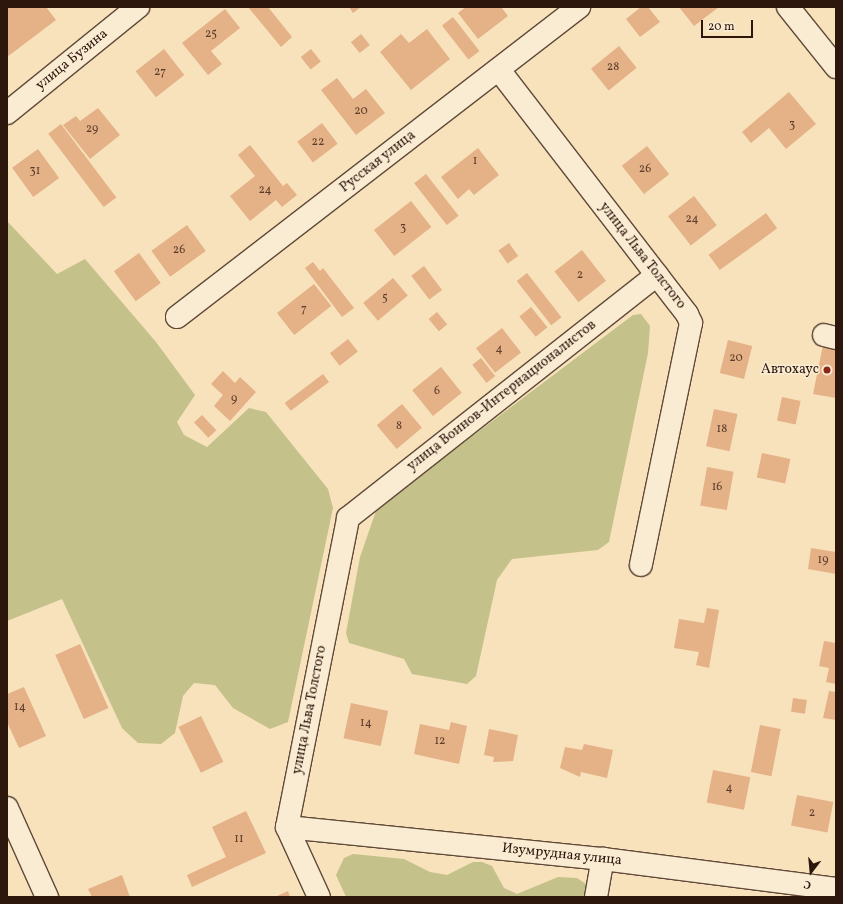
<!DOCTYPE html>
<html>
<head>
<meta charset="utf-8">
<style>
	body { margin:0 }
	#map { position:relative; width:843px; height:904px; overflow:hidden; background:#f7e2bc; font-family:Vollkorn,serif }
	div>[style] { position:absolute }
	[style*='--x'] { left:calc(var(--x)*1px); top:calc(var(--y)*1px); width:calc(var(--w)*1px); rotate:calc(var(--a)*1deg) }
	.green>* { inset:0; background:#c5c18b }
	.building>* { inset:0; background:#e5b187; transform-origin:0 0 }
	.roads { filter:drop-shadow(1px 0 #604938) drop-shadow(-1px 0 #604938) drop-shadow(0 1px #604938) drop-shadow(0 -1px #604938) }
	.minor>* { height:22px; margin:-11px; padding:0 11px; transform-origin:11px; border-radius:11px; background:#faecd3 }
	.dots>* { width:11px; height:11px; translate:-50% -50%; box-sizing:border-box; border:2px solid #faecd3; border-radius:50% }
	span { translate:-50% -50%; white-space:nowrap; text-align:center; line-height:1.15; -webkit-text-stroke:3px #faecd3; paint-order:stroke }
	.number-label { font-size:12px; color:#5b3d2b }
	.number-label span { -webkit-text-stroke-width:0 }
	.street-label { font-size:14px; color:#2d160c }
	.poi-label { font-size:14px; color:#2d160c }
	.right { translate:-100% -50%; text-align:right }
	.frame { position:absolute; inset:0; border:8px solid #2d160c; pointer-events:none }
	.north { position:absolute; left:791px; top:852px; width:40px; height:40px; -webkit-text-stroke:3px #faecd3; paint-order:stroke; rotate:196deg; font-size:11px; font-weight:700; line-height:16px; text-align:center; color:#2d160c }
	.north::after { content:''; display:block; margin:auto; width:14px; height:18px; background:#2d160c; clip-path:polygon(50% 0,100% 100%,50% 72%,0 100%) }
	.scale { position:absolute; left:701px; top:20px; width:52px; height:18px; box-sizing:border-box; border:2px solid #2d160c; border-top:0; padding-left:5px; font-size:12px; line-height:14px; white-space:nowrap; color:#2d160c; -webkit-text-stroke:3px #faecd3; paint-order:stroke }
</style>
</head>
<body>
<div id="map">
	<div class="green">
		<i style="clip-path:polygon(7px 221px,57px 274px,85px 259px,156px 342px,195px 395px,177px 422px,184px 435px,207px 447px,249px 408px,266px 412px,328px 489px,333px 508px,288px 722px,270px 729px,233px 708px,215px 685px,194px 683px,183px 696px,175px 733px,161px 744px,138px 743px,122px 728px,62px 599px,7px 621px)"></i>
		<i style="clip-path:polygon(641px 314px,650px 326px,648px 353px,609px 542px,598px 550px,512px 559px,497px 580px,476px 676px,467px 684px,412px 674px,404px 659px,349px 643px,346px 633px,360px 557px,377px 508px,633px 315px)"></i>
		<i style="clip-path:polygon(353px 854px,404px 859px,430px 872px,447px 875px,473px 862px,482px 862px,492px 866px,504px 888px,517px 894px,558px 877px,577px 878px,586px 884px,587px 892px,586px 897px,346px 897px,336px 875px,344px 858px)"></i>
	</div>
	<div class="building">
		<i style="clip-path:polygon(7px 7px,46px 7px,56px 20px,7px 57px)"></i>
		<i style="clip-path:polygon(248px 7px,268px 7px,292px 37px,281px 47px)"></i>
		<i style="clip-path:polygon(349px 7px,361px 7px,353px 13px)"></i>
		<i style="clip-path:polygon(466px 7px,501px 7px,508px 16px,478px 39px,458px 13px)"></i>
		<i style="clip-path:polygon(641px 7px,648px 7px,660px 22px,640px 37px,626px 19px)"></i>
		<i style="clip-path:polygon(679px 7px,719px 7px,694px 26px)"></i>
		<i style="clip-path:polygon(225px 9px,240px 28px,211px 51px,222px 64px,208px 75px,182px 43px)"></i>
		<i style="left:453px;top:17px;width:43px;height:14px;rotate:52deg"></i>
		<i style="clip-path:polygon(427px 29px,450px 59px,411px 90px,380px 52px,401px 34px,409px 43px)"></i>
		<i style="left:361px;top:34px;width:14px;height:13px;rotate:51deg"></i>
		<i style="left:619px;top:46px;width:28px;height:36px;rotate:51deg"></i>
		<i style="left:164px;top:49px;width:33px;height:36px;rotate:52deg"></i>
		<i style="left:311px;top:49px;width:16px;height:13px;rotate:52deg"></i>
		<i style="clip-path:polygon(337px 78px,353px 99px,366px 89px,385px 113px,356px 135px,321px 90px)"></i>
		<i style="clip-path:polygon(789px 92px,816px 124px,786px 149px,769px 128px,751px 143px,742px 132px)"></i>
		<i style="clip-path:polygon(98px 108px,120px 135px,90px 159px,63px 125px,76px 116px,80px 121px)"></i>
		<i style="left:322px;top:123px;width:26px;height:31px;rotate:53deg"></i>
		<i style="left:61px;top:124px;width:92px;height:16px;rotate:53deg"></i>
		<i style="clip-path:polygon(250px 145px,283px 186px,287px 183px,297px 195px,282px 207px,276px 200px,250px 221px,230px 196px,255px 176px,238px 155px)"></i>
		<i style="left:647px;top:146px;width:36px;height:32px;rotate:52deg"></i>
		<i style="clip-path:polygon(478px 148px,499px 175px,474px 195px,469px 189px,458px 199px,441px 177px)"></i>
		<i style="left:38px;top:149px;width:36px;height:32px;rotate:54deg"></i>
		<i style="left:426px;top:174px;width:53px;height:15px;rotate:52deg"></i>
		<i style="left:694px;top:196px;width:37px;height:33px;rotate:52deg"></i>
		<i style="left:411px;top:201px;width:33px;height:47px;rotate:52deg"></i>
		<i style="left:766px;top:213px;width:19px;height:71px;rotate:54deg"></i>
		<i style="left:187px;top:225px;width:32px;height:44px;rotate:54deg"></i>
		<i style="left:509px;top:243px;width:16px;height:13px;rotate:55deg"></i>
		<i style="left:582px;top:250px;width:39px;height:35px;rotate:52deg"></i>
		<i style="left:139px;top:253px;width:37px;height:31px;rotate:54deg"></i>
		<i style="clip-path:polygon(313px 262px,320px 271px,323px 268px,354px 308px,342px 317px,305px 268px)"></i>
		<i style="left:424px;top:266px;width:30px;height:16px;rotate:53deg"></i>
		<i style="left:527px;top:273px;width:56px;height:13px;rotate:52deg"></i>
		<i style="left:393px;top:278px;width:23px;height:39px;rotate:50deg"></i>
		<i style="left:314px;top:284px;width:28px;height:47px;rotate:52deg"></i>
		<i style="left:531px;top:307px;width:26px;height:15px;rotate:51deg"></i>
		<i style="left:437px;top:312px;width:16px;height:11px;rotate:50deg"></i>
		<i style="left:502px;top:328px;width:31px;height:33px;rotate:52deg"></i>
		<i style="left:348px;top:339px;width:16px;height:23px;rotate:52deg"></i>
		<i style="left:728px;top:340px;width:25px;height:34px;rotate:14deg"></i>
		<i style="clip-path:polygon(823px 345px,836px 347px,836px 398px,813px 394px)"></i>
		<i style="left:481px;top:358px;width:23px;height:11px;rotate:52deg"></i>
		<i style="left:441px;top:367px;width:33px;height:37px;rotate:51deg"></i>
		<i style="clip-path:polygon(223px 371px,235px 383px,240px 377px,256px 392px,230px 421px,214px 406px,223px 395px,211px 384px)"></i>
		<i style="left:323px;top:374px;width:10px;height:48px;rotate:53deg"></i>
		<i style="left:782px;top:397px;width:19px;height:24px;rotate:12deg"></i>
		<i style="left:402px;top:404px;width:31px;height:33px;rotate:50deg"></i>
		<i style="left:714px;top:409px;width:24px;height:38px;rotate:12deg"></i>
		<i style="left:202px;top:415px;width:21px;height:11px;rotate:47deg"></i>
		<i style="left:762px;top:453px;width:29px;height:25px;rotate:12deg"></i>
		<i style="left:707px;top:467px;width:27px;height:39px;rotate:10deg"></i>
		<i style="clip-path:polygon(811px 548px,836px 552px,836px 574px,808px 569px)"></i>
		<i style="clip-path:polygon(707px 608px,719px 610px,709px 668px,696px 665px,699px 652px,674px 648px,679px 619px,704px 623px)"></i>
		<i style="clip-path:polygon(824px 641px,836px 643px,836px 684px,826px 682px,829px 668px,819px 666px)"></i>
		<i style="left:80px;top:644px;width:70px;height:27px;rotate:66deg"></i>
		<i style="clip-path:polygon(24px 687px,46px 736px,19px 748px,7px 722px,7px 694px)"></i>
		<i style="clip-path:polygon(829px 691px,836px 692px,836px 720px,823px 718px)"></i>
		<i style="left:793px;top:698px;width:14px;height:14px;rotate:8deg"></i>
		<i style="left:351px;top:703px;width:38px;height:36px;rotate:12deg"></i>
		<i style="left:201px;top:716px;width:51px;height:25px;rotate:64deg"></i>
		<i style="clip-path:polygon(451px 722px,467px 726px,459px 764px,414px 754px,420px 724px,449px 730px)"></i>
		<i style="left:760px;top:725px;width:21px;height:48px;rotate:11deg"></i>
		<i style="clip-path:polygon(489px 729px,518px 735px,513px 761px,493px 762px,494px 757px,484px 755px)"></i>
		<i style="clip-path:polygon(584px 744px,613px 750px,607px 778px,581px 772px,580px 777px,560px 768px,565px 747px,582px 750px)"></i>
		<i style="left:713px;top:770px;width:38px;height:33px;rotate:11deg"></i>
		<i style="left:797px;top:795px;width:37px;height:31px;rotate:11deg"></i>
		<i style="clip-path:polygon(246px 811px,266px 853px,192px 887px,187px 875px,226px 857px,212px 827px)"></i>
		<i style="clip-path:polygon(122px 875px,130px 897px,92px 897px,88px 889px)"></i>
		<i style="clip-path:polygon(288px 891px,290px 897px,275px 897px)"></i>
	</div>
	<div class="roads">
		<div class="minor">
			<i style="--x:788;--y:7;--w:77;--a:51.3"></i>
			<i style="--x:499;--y:70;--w:308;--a:52.4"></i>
			<i style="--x:687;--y:314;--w:10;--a:66"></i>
			<i style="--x:691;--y:323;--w:247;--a:101.7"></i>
			<i style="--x:7;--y:113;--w:169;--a:-39"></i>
			<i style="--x:177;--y:317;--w:508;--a:-37.64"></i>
			<i style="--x:824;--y:335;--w:12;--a:14"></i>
			<i style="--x:7;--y:808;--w:98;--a:65.8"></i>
			<i style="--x:287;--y:827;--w:318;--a:5.8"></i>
			<i style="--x:603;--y:859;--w:235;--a:7.3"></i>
			<i style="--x:319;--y:897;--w:77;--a:-114.6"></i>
			<i style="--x:287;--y:827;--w:315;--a:-78.8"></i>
			<i style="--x:348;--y:518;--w:393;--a:-38.2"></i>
			<i style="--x:596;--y:897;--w:39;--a:-80"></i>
		</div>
	</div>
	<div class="dots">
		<i style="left:827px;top:370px;background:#8f2418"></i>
	</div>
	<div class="number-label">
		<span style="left:211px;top:35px">25</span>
		<span style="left:613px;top:68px">28</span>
		<span style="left:160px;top:73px">27</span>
		<span style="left:361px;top:112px">20</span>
		<span style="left:792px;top:126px">3</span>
		<span style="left:92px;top:130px">29</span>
		<span style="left:318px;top:143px">22</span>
		<span style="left:475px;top:162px">1</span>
		<span style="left:645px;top:170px">26</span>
		<span style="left:35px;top:172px">31</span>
		<span style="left:265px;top:191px">24</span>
		<span style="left:692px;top:220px">24</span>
		<span style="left:403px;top:229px">3</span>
		<span style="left:179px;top:251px">26</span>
		<span style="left:580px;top:276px">2</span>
		<span style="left:385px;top:299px">5</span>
		<span style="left:304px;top:310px">7</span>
		<span style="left:499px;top:350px">4</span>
		<span style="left:736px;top:359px">20</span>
		<span style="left:437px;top:392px">6</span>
		<span style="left:234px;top:400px">9</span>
		<span style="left:399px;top:427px">8</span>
		<span style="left:722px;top:430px">18</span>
		<span style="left:717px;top:488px">16</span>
		<span style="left:823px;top:561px">19</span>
		<span style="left:20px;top:708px">14</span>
		<span style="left:366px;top:724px">14</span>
		<span style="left:440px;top:742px">12</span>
		<span style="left:729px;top:789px">4</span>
		<span style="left:812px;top:814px">2</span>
		<span style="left:239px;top:840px">11</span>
	</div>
	<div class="street-label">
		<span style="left:72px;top:60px;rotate:-39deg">улица Бузина</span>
		<span style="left:378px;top:162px;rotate:-38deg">Русская улица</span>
		<span style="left:642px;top:256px;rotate:52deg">улица Льва Толстого</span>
		<span style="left:502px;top:396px;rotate:-38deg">улица Воинов-Интернационалистов</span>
		<span style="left:310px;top:710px;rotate:-79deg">улица Льва Толстого</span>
		<span style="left:562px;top:855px;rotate:6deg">Изумрудная улица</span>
	</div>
	<div class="poi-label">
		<span class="right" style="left:819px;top:370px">Автохаус</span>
	</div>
	<div class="frame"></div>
	<div class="north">С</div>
	<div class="scale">20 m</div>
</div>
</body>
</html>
